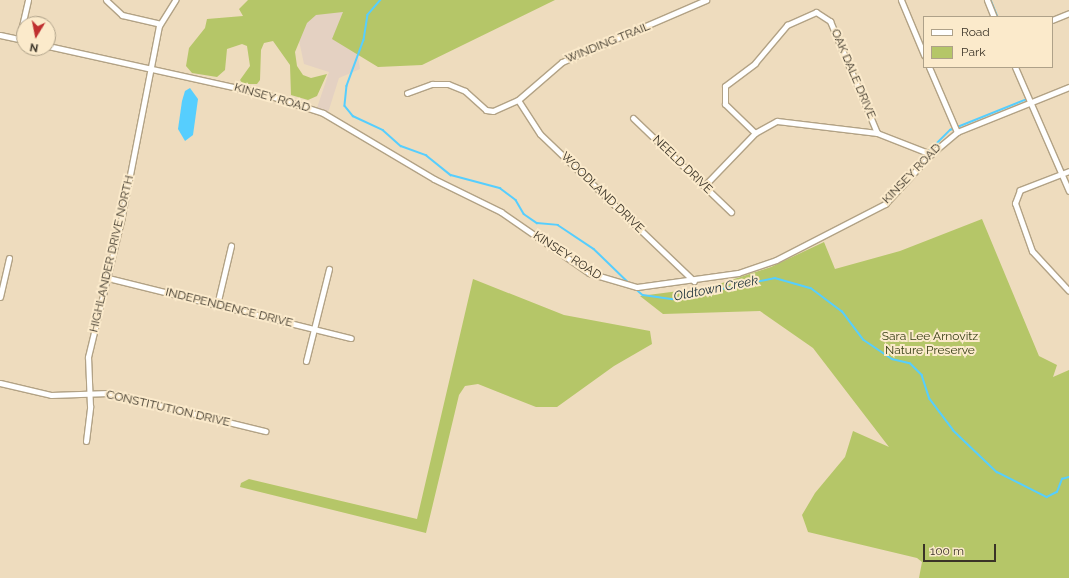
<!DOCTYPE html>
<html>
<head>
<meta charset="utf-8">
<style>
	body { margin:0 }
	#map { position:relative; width:1069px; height:578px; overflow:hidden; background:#eedcbe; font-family:Raleway,sans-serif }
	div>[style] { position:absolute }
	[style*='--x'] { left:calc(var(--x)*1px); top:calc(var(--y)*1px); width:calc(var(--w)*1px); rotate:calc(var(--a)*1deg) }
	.industrial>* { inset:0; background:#e4d1c2 }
	.green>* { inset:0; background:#b5c668 }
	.water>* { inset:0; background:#56cefe }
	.stream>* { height:1.5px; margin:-0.75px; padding:0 0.75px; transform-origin:0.75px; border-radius:0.75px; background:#56cefe }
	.roads { filter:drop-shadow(1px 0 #b2a285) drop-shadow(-1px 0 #b2a285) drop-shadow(0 1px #b2a285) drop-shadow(0 -1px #b2a285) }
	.minor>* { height:5px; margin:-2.5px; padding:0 2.5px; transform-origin:2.5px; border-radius:2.5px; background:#fff }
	span { translate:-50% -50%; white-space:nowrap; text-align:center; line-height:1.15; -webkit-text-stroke:4px #fbeacb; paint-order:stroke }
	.street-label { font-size:12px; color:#3a3327 }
	.park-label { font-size:12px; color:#363d14 }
	.water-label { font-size:13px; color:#1c3039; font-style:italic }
	.legend { position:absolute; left:923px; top:16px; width:130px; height:52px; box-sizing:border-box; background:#fbeacb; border:1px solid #aea189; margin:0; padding:5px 7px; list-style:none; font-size:12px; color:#3a3327 }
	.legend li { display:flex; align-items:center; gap:8px; height:20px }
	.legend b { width:20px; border:1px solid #aea189 }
	.north { position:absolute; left:16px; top:16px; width:40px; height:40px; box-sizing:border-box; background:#fbeacb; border:1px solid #aea189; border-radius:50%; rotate:190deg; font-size:11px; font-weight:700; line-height:16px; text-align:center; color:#3a3327 }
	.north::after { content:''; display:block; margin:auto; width:14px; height:18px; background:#bf3030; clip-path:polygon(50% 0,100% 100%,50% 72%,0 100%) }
	.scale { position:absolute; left:923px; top:544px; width:73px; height:18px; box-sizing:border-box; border:2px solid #3a3327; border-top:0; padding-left:5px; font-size:12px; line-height:14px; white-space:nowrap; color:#3a3327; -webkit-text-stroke:3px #fbeacb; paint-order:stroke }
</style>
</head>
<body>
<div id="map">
	<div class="industrial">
		<i style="clip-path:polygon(308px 0,349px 0,360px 69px,339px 78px,326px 119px,315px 114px,329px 72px,304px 64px,298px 36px)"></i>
	</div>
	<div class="green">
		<i style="clip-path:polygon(248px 0,555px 0,422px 65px,378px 67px,332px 39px,343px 12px,316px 15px,307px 23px,295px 52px,297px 66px,303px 75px,311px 78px,327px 74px,317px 96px,308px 100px,291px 95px,290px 65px,273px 41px,264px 43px,261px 50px,260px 80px,257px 84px,243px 84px,240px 80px,250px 66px,247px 46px,242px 44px,227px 49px,225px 70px,217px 77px,192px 73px,186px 66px,189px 48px,205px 28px,207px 19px,243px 16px,239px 9px)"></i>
		<i style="clip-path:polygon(982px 219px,1039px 356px,1057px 365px,1053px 377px,1069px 370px,1069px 578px,919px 578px,922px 562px,917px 558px,808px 532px,802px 515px,815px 493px,845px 457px,853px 431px,889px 447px,813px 348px,760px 311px,663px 314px,640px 296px,710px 287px,771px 267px,824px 242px,835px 269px,900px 251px)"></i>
		<i style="clip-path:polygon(473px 279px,564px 315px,650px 331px,652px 344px,614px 366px,557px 407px,536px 407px,478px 384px,465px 386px,459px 395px,426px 533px,240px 487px,241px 483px,249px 479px,417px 519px)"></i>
	</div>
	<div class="water">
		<i style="clip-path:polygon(190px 88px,198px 99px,193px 135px,185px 141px,178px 129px,182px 101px,185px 91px)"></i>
	</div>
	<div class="stream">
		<i style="--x:381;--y:0;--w:20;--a:131"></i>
		<i style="--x:368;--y:15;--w:25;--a:99"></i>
		<i style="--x:364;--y:40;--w:49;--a:110.3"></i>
		<i style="--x:347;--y:86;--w:20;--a:96"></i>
		<i style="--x:345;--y:106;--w:13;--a:51"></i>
		<i style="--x:353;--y:116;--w:33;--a:25"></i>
		<i style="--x:383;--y:130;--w:24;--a:42"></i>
		<i style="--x:401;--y:146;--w:27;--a:20"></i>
		<i style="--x:426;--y:155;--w:32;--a:39"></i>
		<i style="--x:451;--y:175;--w:51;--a:14.9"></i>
		<i style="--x:500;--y:188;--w:20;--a:37"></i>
		<i style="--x:516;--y:200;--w:16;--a:60"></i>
		<i style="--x:524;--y:214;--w:16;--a:35"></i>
		<i style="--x:537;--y:223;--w:21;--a:5"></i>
		<i style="--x:558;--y:225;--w:43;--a:33.7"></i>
		<i style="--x:594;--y:249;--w:47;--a:44.1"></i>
		<i style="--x:991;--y:0;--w:18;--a:68"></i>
		<i style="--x:1018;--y:67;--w:12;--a:66"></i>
		<i style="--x:1026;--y:85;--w:14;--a:73"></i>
		<i style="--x:929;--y:151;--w:30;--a:-45"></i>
		<i style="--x:950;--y:130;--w:83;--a:-21.9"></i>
		<i style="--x:920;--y:159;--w:8;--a:-45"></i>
		<i style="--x:636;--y:289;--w:9;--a:41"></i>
		<i style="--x:643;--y:295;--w:30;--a:8"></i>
		<i style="--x:673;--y:299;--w:104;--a:-11.6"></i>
		<i style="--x:775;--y:278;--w:37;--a:16"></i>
		<i style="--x:811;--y:288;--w:39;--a:37"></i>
		<i style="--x:842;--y:311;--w:36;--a:53"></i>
		<i style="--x:864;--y:340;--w:34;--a:34"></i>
		<i style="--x:892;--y:359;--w:18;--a:13"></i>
		<i style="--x:910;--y:363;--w:17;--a:45"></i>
		<i style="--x:922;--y:375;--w:25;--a:72"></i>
		<i style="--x:930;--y:399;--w:39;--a:53"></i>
		<i style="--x:953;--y:430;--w:61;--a:43.7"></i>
		<i style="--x:997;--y:472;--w:56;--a:26.6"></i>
		<i style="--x:1047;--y:497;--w:11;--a:-27"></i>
		<i style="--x:1057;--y:492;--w:14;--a:-69"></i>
		<i style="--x:1062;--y:479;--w:7;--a:-16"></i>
	</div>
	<div class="roads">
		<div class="minor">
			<i style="--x:106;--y:0;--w:22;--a:43"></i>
			<i style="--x:122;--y:15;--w:39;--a:13"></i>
			<i style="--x:901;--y:0;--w:60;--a:67.3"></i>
			<i style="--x:987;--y:0;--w:18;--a:68"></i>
			<i style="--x:1052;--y:20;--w:18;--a:-22"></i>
			<i style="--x:0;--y:35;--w:25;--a:12"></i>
			<i style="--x:19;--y:39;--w:40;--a:-77"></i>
			<i style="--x:48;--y:46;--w:222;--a:12.5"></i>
			<i style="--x:265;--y:94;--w:61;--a:18.1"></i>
			<i style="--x:323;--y:113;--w:129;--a:30.7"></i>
			<i style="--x:434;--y:179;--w:75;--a:26.2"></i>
			<i style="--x:501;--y:212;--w:107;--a:34.7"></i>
			<i style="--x:589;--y:273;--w:50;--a:16.3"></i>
			<i style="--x:637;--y:287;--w:102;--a:-7.9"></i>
			<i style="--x:738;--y:273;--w:40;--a:-18.9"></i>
			<i style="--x:776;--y:260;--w:123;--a:-27.2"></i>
			<i style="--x:885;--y:204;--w:68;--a:-47.4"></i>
			<i style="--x:931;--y:154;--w:34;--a:-40"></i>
			<i style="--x:957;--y:132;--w:121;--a:-21.9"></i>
			<i style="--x:929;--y:67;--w:71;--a:66.7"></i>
			<i style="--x:1015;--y:67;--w:135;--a:66.5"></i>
			<i style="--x:407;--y:93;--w:27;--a:-20"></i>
			<i style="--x:432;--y:84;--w:16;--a:0"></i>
			<i style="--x:448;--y:84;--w:18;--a:22"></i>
			<i style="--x:465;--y:91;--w:28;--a:42"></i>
			<i style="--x:486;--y:110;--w:7;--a:8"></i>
			<i style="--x:493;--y:111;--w:27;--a:-24"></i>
			<i style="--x:518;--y:100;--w:58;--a:-40.8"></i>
			<i style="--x:562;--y:62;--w:157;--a:-23.3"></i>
			<i style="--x:518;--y:100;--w:40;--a:57.1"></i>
			<i style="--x:540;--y:134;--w:213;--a:43.7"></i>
			<i style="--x:633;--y:118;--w:136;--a:43.8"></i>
			<i style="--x:755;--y:133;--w:42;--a:-136"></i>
			<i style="--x:725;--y:104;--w:18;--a:-90"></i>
			<i style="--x:725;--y:86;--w:38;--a:-37"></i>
			<i style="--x:755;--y:63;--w:50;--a:-49.9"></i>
			<i style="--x:787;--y:25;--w:32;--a:-24"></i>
			<i style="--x:816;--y:12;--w:17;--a:33"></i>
			<i style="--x:830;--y:21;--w:121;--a:67.2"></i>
			<i style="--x:1069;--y:171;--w:53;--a:158.8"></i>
			<i style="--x:1020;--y:190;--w:14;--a:111"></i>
			<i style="--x:1015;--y:203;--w:51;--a:70.5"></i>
			<i style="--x:1032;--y:251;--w:54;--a:47.2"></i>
			<i style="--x:704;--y:186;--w:74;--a:-46.1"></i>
			<i style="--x:755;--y:133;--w:25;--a:-29"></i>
			<i style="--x:777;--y:121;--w:101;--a:6.8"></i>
			<i style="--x:877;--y:133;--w:58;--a:21.3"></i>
			<i style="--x:108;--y:278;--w:250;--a:13.9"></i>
			<i style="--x:0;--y:297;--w:40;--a:-77"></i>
			<i style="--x:217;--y:305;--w:61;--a:-76.7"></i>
			<i style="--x:306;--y:361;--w:95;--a:-76"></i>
			<i style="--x:0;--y:383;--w:52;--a:13.2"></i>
			<i style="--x:51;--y:395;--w:58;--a:-2"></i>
			<i style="--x:109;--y:393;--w:161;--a:13.7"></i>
			<i style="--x:86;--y:441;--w:35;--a:-83"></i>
			<i style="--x:90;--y:406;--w:49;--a:-92.3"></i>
			<i style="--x:88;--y:357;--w:140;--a:-76.4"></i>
			<i style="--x:121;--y:221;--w:199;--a:-79"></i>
			<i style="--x:159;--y:26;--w:31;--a:-58"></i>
		</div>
	</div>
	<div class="street-label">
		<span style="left:608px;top:43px;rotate:-22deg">WINDING TRAIL</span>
		<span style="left:853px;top:74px;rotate:67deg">OAK DALE DRIVE</span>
		<span style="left:272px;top:98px;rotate:16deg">KINSEY ROAD</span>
		<span style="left:682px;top:165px;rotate:44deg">NEELD DRIVE</span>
		<span style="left:912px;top:174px;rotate:-46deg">KINSEY ROAD</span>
		<span style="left:602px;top:193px;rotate:44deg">WOODLAND DRIVE</span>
		<span style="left:112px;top:254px;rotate:-77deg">HIGHLANDER DRIVE NORTH</span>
		<span style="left:567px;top:256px;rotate:33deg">KINSEY ROAD</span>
		<span style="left:229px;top:308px;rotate:14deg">INDEPENDENCE DRIVE</span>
		<span style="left:168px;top:409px;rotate:13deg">CONSTITUTION DRIVE</span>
	</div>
	<div class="park-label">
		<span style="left:930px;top:344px">Sara Lee Arnovitz<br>Nature Preserve</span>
	</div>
	<div class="water-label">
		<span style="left:716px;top:289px;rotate:-11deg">Oldtown Creek</span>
	</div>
	<ul class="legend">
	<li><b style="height:5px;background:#fff"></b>Road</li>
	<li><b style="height:11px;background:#b5c668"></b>Park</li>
	</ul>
	<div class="north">N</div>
	<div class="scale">100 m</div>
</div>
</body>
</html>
